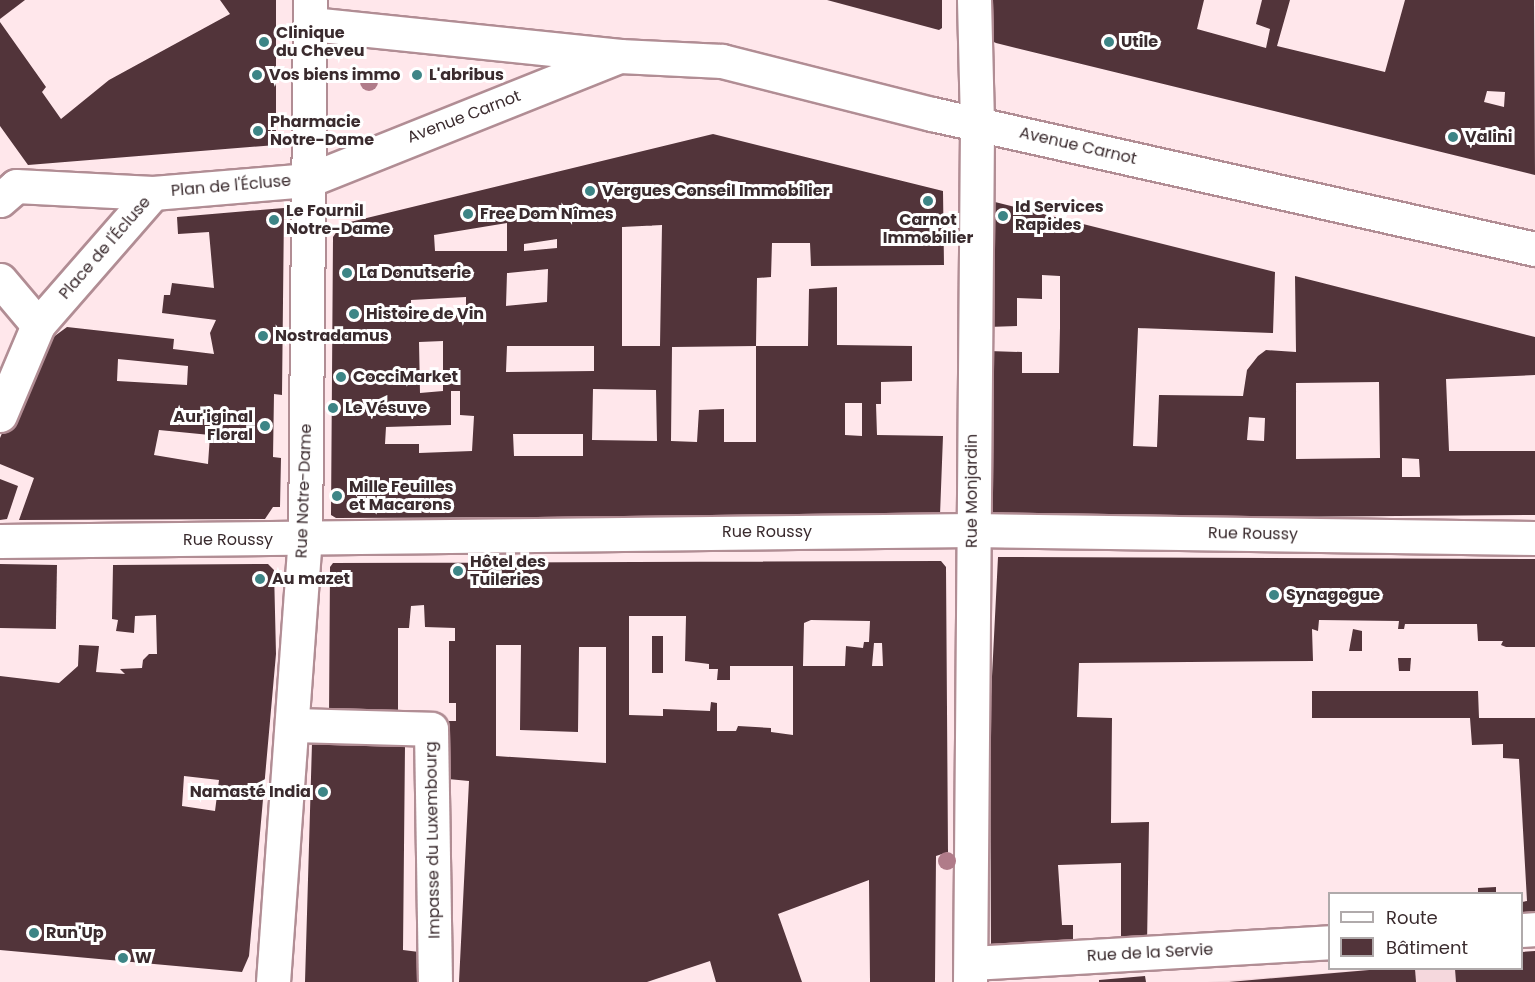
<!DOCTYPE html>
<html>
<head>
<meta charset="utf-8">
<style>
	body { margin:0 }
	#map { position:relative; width:1535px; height:982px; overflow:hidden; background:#ffe7eb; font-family:Poppins,sans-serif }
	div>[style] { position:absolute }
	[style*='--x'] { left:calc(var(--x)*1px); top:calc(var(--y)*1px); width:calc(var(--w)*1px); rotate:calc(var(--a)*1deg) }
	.built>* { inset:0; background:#f5d8dd }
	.building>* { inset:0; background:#52343a; transform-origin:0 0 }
	.roads { filter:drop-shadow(2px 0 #b18d94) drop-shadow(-2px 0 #b18d94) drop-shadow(0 2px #b18d94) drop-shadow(0 -2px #b18d94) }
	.minor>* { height:33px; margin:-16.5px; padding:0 16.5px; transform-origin:16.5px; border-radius:16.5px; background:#fff }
	.tertiary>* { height:33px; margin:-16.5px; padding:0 16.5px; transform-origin:16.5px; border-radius:16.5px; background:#fff }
	.trees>* { width:18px; height:18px; margin:-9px; border-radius:50%; background:#b07b89 }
	.dots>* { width:16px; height:16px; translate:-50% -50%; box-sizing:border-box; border:3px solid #fff; border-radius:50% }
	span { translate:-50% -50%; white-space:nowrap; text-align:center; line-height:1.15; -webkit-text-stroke:6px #fff; paint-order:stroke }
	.poi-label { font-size:16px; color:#3a2b2e; font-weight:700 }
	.left { translate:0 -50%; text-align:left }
	.right { translate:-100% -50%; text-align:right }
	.street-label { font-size:16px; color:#3a2b2e }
	.legend { position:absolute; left:1328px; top:892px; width:195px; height:78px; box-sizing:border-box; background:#fff; border:2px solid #b0aaab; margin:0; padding:8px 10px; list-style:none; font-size:18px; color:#3a2b2e }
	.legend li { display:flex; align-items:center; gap:12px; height:30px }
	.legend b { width:30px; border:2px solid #b0aaab }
</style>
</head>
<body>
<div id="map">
	<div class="built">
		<i style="clip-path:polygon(1535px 951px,1535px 982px,1207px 982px,1381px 969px,1522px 968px,1522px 952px)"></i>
	</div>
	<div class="building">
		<i style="clip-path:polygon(0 0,25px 0,0 19px)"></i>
		<i style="clip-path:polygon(220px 0,276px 0,276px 145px,28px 165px,0 126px,0 22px,46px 87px,42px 92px,61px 119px,109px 80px,230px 14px)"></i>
		<i style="clip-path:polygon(827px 0,942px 0,942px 28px,939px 30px)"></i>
		<i style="clip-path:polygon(evenodd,986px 0,1204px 0,1197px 29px,1266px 48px,1270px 29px,1256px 24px,1262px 0,1290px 0,1277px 46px,1385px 72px,1405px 0,1534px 0,1535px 175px,996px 43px,985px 38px,986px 0,1487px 91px,1505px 92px,1504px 107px,1484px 102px,1487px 91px)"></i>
		<i style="clip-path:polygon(evenodd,713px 134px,943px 191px,944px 265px,811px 266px,810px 243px,772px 243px,771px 277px,757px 278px,756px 346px,808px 346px,809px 289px,837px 287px,837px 345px,912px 346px,912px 381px,881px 382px,881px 404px,876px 404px,877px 435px,943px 436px,940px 515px,336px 518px,331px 515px,333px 237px,342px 224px,713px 134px,507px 223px,507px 251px,435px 251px,434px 235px,507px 223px,713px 134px,662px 225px,660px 346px,622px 346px,622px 227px,662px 225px,713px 134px,557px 239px,557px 248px,524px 251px,524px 244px,557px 239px,713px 134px,548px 269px,547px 302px,506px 306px,507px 273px,548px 269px,713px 134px,466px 297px,466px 314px,411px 315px,411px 300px,466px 297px,713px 134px,443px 341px,443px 391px,420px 393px,419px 342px,443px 341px,713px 134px,507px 346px,594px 346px,594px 371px,506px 372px,507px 346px,713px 134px,756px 346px,756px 442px,724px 442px,724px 409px,699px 410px,697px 442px,671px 441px,672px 347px,756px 346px,713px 134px,593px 389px,656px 390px,657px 441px,592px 440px,593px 389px,713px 134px,451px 391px,460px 391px,460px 415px,474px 416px,472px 451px,419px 453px,419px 444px,385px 444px,386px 427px,451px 425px,451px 391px,713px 134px,845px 403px,862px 403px,862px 436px,845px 435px,845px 403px,713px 134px,513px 434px,583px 434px,583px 456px,514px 456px,513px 434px)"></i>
		<i style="clip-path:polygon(evenodd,991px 201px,1275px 272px,1273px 333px,1138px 328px,1133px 446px,1157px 447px,1159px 395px,1243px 396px,1247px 370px,1258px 356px,1266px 350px,1296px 352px,1295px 276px,1535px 337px,1535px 375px,1446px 379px,1449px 451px,1535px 451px,1535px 515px,993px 519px,989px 513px,989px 351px,1022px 352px,1022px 373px,1059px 373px,1060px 327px,1060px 276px,1042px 275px,1042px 299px,1017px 298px,1017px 326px,988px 327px,991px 201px,1379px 382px,1380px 458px,1296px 459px,1296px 383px,1379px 382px,991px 201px,1249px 417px,1265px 418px,1264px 441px,1247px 440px,1249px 417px,991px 201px,1402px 458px,1419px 459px,1420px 477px,1402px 477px,1402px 458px)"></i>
		<i style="clip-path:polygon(evenodd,284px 208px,282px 395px,274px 394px,273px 457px,281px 458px,280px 507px,273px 507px,265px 519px,19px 520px,34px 478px,0 464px,0 438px,37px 349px,67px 327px,174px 339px,173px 349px,214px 354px,210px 333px,216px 320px,162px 313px,164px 295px,170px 295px,172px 283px,214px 288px,209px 232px,178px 234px,177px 217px,284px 208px,118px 359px,188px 366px,187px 385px,117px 381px,118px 359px,284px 208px,159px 430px,210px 435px,208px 464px,154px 455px,159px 430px)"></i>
		<i style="clip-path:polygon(0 479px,18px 486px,7px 519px,0 520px)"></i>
		<i style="clip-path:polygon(998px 557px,1535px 559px,1535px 647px,1506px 647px,1501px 645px,1503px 641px,1478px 641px,1477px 624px,1405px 624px,1404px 629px,1398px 629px,1399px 621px,1319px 620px,1318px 631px,1312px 629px,1313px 661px,1079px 663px,1077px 717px,1112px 718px,1111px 823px,1149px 822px,1147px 945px,1108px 948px,1109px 938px,1121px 938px,1121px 863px,1058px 865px,1062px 925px,1073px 925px,1073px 941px,991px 950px,990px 716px)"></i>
		<i style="clip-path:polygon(evenodd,941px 561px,946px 567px,948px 852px,936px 856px,935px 982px,870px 982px,869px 880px,778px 914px,802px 982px,716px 982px,710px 961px,647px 982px,459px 982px,469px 781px,448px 779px,449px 721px,456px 721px,456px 703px,449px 703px,449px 641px,455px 641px,455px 628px,425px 627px,424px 605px,411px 606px,409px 628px,398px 628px,398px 718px,329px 717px,330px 567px,333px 563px,941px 561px,629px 616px,686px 616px,685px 661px,709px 664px,709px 669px,718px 669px,717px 680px,730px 680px,730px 666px,793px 666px,793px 735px,771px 732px,771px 728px,738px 726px,736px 731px,717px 731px,717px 703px,711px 702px,710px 711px,663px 709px,663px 716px,629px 715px,629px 616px,941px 561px,811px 620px,870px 621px,869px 642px,864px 642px,863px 648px,846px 646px,845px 666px,803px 666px,804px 623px,811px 620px,941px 561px,874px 643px,882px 643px,883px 666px,872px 666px,874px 643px,941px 561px,496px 645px,521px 645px,520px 730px,578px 732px,579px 647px,606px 647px,606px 763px,496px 756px,496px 645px)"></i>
		<i style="left:0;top:564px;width:57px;height:64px;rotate:1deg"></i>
		<i style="clip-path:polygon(evenodd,268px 564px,274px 570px,276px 654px,249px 956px,242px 972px,0 950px,0 676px,59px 683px,78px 666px,79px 645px,99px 646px,96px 672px,125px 674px,120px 669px,142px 668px,143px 660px,149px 654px,157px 654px,156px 615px,135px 616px,134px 633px,116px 631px,118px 620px,112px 619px,113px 565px,268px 564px,184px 776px,219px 780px,215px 811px,182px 806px,184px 776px)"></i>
		<i style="clip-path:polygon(1353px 629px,1362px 631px,1362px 651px,1349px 651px)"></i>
		<i style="left:652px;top:636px;width:11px;height:37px"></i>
		<i style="clip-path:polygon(1398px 658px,1411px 658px,1410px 671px,1399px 671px)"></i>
		<i style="clip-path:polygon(1312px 691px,1478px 691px,1479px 718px,1535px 718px,1535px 919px,1522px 920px,1522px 902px,1527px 901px,1519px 759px,1503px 758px,1503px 744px,1472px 745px,1470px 718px,1312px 718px)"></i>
		<i style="clip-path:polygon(312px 743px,405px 746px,403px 950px,419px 952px,417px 982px,305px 982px)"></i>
		<i style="clip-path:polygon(1496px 887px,1496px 894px,1478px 894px,1478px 888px)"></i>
		<i style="clip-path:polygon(1535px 951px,1535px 982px,1456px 982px,1455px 969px,1521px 969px,1522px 952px)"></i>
		<i style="clip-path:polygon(1381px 969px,1415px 969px,1416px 982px,1229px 982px)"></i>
		<i style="clip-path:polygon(1145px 976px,1146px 982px,1099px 982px,1099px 980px)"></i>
	</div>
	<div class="roads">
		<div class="minor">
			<i style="--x:153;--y:193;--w:157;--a:-4.8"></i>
			<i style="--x:0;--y:200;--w:21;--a:-41"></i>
			<i style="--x:16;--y:186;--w:137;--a:2.9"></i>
			<i style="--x:153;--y:193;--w:175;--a:131.1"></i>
			<i style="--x:38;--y:325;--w:59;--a:-130.2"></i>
			<i style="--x:0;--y:415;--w:98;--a:-67.1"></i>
			<i style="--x:0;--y:541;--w:972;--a:-0.65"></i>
			<i style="--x:972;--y:530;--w:563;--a:0.81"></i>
			<i style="--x:292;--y:725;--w:139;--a:1.6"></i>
			<i style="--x:431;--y:729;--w:253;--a:89.1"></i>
			<i style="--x:1522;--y:930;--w:13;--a:-4"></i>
			<i style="--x:971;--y:963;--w:360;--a:-3.3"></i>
			<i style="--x:970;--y:982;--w:860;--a:-89.53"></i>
		</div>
		<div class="tertiary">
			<i style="--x:974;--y:0;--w:122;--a:88.6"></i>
			<i style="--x:311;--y:24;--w:311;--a:5.9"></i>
			<i style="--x:620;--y:56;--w:102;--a:2.8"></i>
			<i style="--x:722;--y:61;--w:217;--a:14.2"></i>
			<i style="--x:932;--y:114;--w:618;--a:12.62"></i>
			<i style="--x:309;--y:180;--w:331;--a:-21.8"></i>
			<i style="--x:273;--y:982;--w:444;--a:-85.9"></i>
			<i style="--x:305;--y:539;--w:539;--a:-89.47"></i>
		</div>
	</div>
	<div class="trees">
		<i style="left:369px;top:82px"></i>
		<i style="left:947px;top:861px"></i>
	</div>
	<div class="dots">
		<i style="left:264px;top:42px;background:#3d8586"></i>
		<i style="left:1109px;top:42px;background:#3d8586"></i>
		<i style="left:257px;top:75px;background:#3d8586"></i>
		<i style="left:417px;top:75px;background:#3d8586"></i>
		<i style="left:258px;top:131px;background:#3d8586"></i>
		<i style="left:1453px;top:137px;background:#3d8586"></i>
		<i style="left:590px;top:191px;background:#3d8586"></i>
		<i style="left:928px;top:201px;background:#3d8586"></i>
		<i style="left:468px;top:214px;background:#3d8586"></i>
		<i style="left:1003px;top:216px;background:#3d8586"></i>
		<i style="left:274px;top:220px;background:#3d8586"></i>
		<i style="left:347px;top:273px;background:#3d8586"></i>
		<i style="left:354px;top:314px;background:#3d8586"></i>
		<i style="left:263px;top:336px;background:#3d8586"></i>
		<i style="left:341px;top:377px;background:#3d8586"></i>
		<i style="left:333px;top:408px;background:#3d8586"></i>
		<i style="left:265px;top:426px;background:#3d8586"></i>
		<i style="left:337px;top:496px;background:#3d8586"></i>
		<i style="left:458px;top:571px;background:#3d8586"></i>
		<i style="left:260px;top:579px;background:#3d8586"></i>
		<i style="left:1274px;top:595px;background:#3d8586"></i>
		<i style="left:323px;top:792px;background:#3d8586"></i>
		<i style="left:34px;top:933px;background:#3d8586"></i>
		<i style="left:123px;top:958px;background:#3d8586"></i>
	</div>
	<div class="poi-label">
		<span class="left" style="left:276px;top:42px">Clinique<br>du Cheveu</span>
		<span class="left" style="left:1121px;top:42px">Utile</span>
		<span class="left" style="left:269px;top:75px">Vos biens immo</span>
		<span class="left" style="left:429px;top:75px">L'abribus</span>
		<span class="left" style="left:270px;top:131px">Pharmacie<br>Notre-Dame</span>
		<span class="left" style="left:1465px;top:137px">Valini</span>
		<span class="left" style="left:602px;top:191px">Vergues Conseil Immobilier</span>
		<span class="left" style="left:1015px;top:216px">Id Services<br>Rapides</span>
		<span class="left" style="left:286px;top:220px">Le Fournil<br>Notre-Dame</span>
		<span class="left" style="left:480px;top:214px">Free Dom Nîmes</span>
		<span style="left:928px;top:229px">Carnot<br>Immobilier</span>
		<span class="left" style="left:359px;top:273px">La Donutserie</span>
		<span class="left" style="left:366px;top:314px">Histoire de Vin</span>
		<span class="left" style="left:275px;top:336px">Nostradamus</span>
		<span class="left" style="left:353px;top:377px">CocciMarket</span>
		<span class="left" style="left:345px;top:408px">Le Vésuve</span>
		<span class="right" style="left:253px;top:426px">Aur'iginal<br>Floral</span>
		<span class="left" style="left:349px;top:496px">Mille Feuilles<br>et Macarons</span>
		<span class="left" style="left:470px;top:571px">Hôtel des<br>Tuileries</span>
		<span class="left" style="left:272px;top:579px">Au mazet</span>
		<span class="left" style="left:1286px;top:595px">Synagogue</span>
		<span class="right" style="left:311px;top:792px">Namasté India</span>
		<span class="left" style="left:46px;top:933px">Run'Up</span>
		<span class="left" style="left:135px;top:958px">W</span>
	</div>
	<div class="street-label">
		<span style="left:464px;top:117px;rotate:-21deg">Avenue Carnot</span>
		<span style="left:1078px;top:146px;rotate:13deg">Avenue Carnot</span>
		<span style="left:231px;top:186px;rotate:-5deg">Plan de l'Écluse</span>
		<span style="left:105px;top:248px;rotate:-49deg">Place de l'Écluse</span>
		<span style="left:304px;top:491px;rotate:-88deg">Rue Notre-Dame</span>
		<span style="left:972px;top:491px;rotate:-90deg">Rue Monjardin</span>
		<span style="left:767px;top:532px">Rue Roussy</span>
		<span style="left:1253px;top:534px;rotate:1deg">Rue Roussy</span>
		<span style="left:228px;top:540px">Rue Roussy</span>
		<span style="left:433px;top:840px;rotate:-91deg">Impasse du Luxembourg</span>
		<span style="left:1150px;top:953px;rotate:-3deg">Rue de la Servie</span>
	</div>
	<ul class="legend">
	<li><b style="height:8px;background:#fff"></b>Route</li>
	<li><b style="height:16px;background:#52343a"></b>Bâtiment</li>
	</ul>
</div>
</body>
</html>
